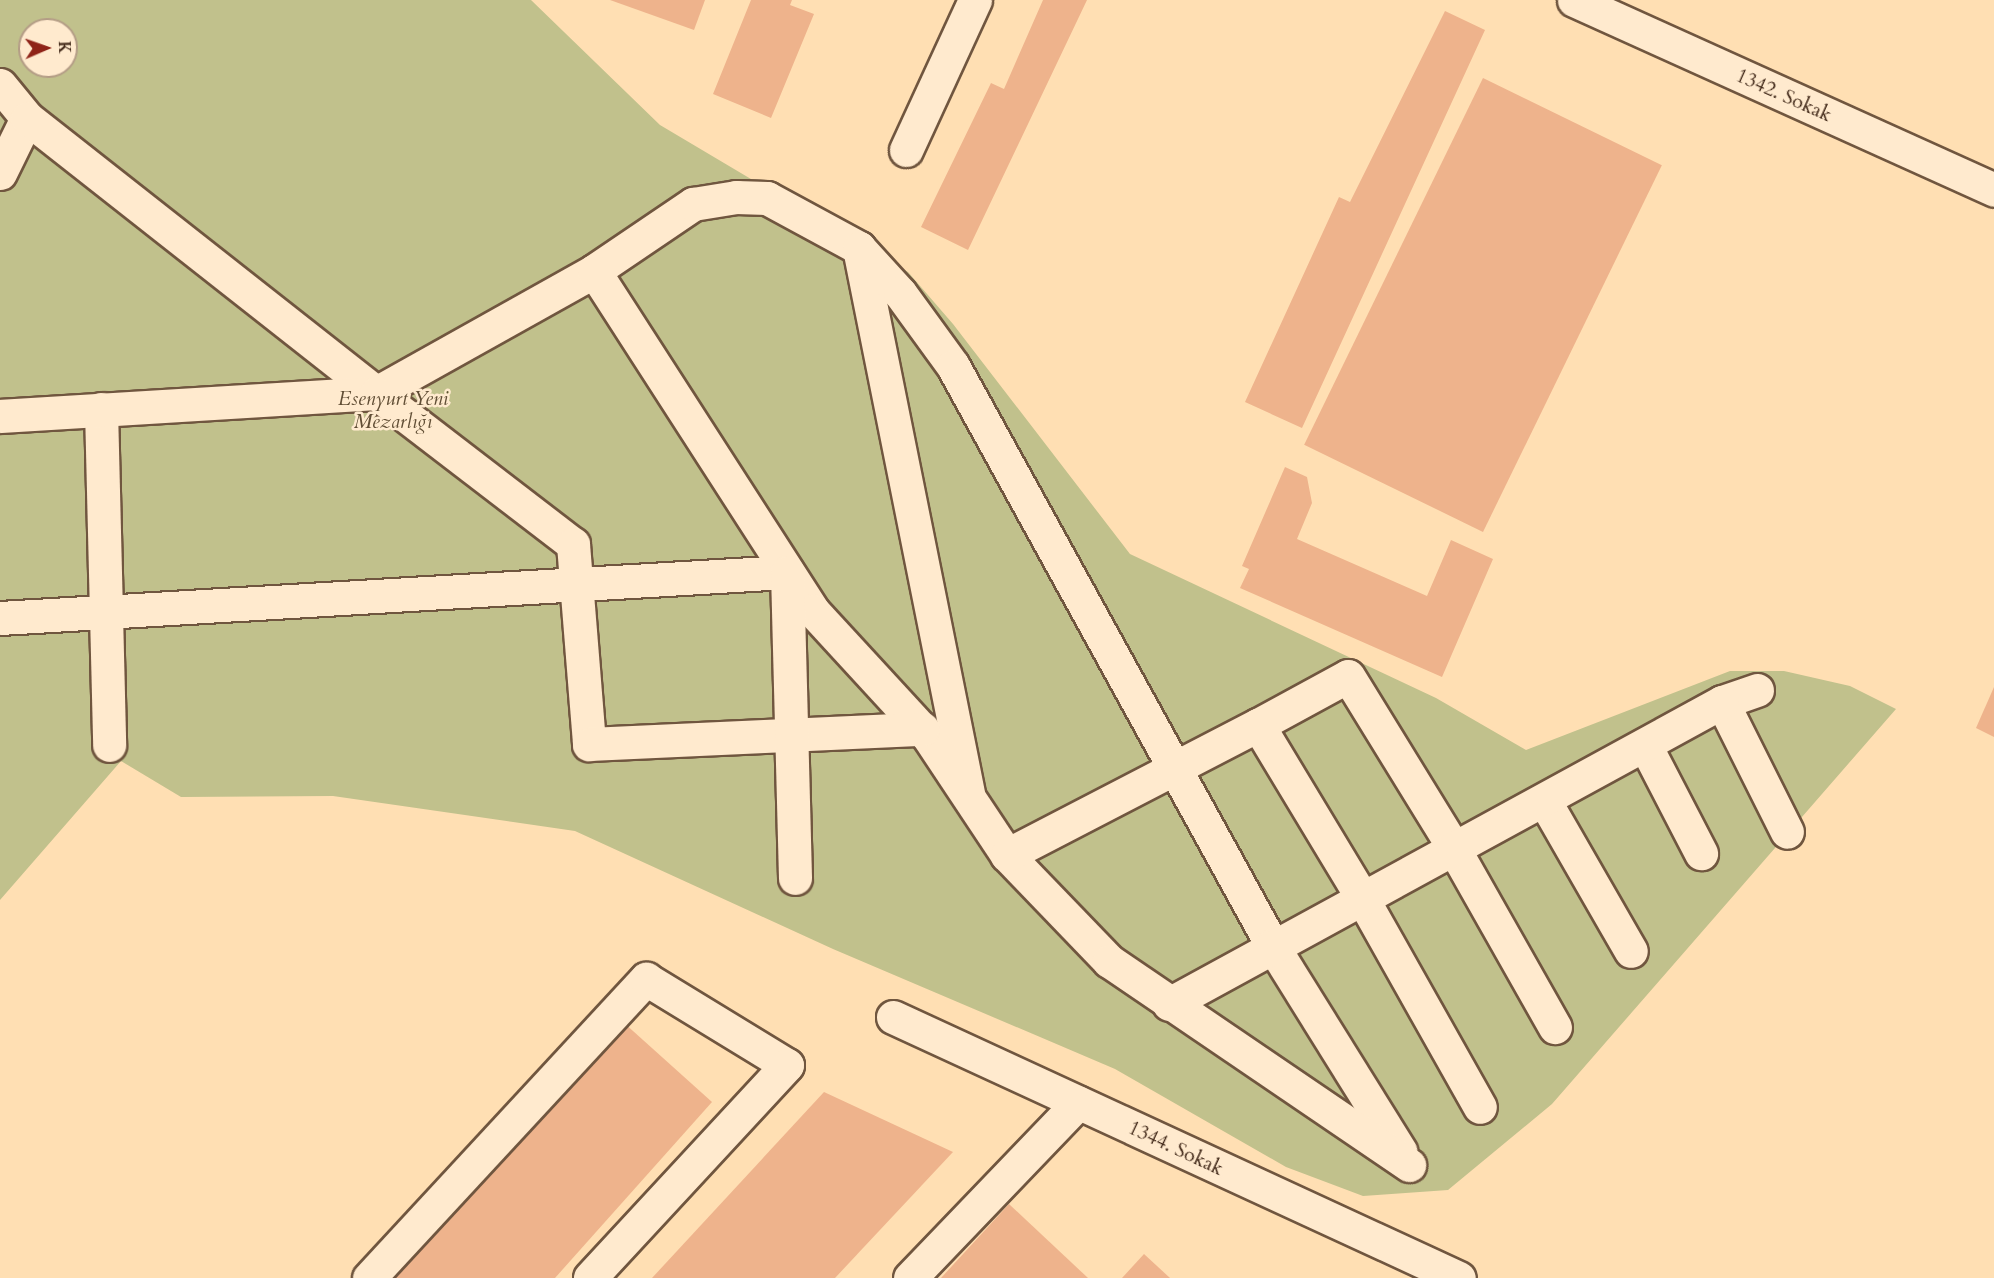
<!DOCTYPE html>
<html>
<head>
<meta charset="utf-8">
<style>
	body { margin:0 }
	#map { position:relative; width:1994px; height:1278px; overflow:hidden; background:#ffdfb3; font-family:Cardo,serif }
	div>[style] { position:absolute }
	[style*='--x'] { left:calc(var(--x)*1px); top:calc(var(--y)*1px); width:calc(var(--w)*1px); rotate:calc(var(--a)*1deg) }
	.green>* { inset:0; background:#c1c18c }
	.building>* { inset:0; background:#eeb38c; transform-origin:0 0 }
	.roads { filter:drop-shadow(2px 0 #70563f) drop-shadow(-2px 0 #70563f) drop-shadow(0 2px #70563f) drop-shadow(0 -2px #70563f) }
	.minor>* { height:33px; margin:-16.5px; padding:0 16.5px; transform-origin:16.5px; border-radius:16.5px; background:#ffeace }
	span { translate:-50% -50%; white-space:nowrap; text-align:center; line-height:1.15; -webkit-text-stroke:5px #ffeace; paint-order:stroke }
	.street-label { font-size:20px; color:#412818 }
	.park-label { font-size:20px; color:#614e35; font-style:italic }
	.north { position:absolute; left:18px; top:18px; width:60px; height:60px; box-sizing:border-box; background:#ffeace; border:2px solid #b39c85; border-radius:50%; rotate:88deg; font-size:16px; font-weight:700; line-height:24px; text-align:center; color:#412818 }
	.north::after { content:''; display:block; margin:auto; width:21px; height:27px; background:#8f2418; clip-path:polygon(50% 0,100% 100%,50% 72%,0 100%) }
</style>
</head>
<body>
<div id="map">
	<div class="green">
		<i style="clip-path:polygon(evenodd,0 0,531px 0,660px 125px,908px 272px,953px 324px,1130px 554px,1436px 698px,1526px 750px,1730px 671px,1784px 671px,1850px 686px,1896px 709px,1552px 1104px,1448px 1190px,1363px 1196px,1286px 1167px,1115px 1069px,833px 949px,575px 831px,333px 796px,181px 797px,121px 761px,0 900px,0 0,30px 30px,66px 30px,66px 66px,30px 66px,30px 30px)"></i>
	</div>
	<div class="building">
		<i style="clip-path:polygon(610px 0,705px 0,694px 30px)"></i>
		<i style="clip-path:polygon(751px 0,792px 0,790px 5px,814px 14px,771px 118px,713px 94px)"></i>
		<i style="clip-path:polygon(1043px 0,1087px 0,968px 250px,921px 227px,991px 83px,1004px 89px)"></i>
		<i style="clip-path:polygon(1445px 11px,1485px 30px,1302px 428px,1245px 402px,1339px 197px,1350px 202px)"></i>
		<i style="left:1483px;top:78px;width:199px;height:408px;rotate:26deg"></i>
		<i style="clip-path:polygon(1285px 467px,1307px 477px,1312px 503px,1297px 539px,1427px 596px,1451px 540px,1493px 559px,1442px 677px,1240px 588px,1249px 569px,1242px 566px)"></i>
		<i style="clip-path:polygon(1994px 687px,1994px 737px,1976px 728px)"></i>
		<i style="clip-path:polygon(623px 1022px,712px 1102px,555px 1278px,393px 1278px)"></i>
		<i style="clip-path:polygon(824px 1092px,953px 1152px,835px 1278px,652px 1278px)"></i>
		<i style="clip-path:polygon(1009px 1204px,1088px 1278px,941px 1278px)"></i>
		<i style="clip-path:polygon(1144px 1254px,1170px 1278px,1122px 1278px)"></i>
	</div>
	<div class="roads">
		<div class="minor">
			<i style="--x:1574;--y:0;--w:461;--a:24.3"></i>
			<i style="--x:0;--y:85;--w:43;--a:50.7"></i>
			<i style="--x:906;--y:150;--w:165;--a:-65.3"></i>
			<i style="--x:0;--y:173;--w:61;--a:-63.9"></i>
			<i style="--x:27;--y:118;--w:444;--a:38.2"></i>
			<i style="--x:376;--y:393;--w:250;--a:-29.2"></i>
			<i style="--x:594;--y:271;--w:120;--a:-34.1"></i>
			<i style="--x:693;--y:204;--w:44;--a:-9.2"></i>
			<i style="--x:736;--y:197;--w:31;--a:2"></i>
			<i style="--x:767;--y:198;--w:105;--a:28.5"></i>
			<i style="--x:859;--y:248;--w:556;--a:78.69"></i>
			<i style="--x:859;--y:248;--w:61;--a:47.7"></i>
			<i style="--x:900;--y:293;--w:90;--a:54"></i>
			<i style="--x:953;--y:366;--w:661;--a:61.15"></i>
			<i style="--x:1272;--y:945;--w:243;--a:58.1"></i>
			<i style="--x:594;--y:271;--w:404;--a:57.2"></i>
			<i style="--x:813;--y:611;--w:170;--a:47.4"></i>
			<i style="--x:928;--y:736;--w:143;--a:56.4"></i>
			<i style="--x:1007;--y:855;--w:147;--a:46.1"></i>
			<i style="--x:1109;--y:961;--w:363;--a:34.2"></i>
			<i style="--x:101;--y:409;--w:336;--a:88.6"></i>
			<i style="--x:0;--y:416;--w:377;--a:-3.5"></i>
			<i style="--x:376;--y:393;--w:248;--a:37.5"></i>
			<i style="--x:573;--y:544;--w:201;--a:85.4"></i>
			<i style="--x:589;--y:744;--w:334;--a:-2.6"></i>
			<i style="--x:0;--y:618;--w:788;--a:-3.35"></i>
			<i style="--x:787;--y:572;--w:306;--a:88.5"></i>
			<i style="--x:1757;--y:690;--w:37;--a:161"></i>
			<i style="--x:1722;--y:702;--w:145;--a:63.4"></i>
			<i style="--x:1258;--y:725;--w:102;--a:-28.6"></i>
			<i style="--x:1348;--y:676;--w:201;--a:58.4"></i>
			<i style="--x:1453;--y:847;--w:207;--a:60.5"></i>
			<i style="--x:1645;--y:745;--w:122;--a:62.6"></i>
			<i style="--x:1544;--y:800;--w:174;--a:60.1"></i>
			<i style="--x:1007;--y:855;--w:283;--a:-27.4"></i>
			<i style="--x:1258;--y:725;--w:200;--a:58.9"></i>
			<i style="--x:1361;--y:896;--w:242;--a:60.6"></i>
			<i style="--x:1169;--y:1004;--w:630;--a:-28.64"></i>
			<i style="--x:893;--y:1017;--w:623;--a:24.76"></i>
			<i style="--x:369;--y:1278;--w:408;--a:-47.2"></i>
			<i style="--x:646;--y:979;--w:165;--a:31.4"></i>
			<i style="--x:787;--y:1065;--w:290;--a:132.8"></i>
			<i style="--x:910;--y:1278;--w:243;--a:-46.2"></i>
		</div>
	</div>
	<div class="street-label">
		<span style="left:1784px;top:95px;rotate:24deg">1342. Sokak</span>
		<span style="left:1176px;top:1148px;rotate:25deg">1344. Sokak</span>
	</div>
	<div class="park-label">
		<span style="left:393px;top:410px">Esenyurt Yeni<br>Mezarlığı</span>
	</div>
	<div class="north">K</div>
</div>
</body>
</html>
